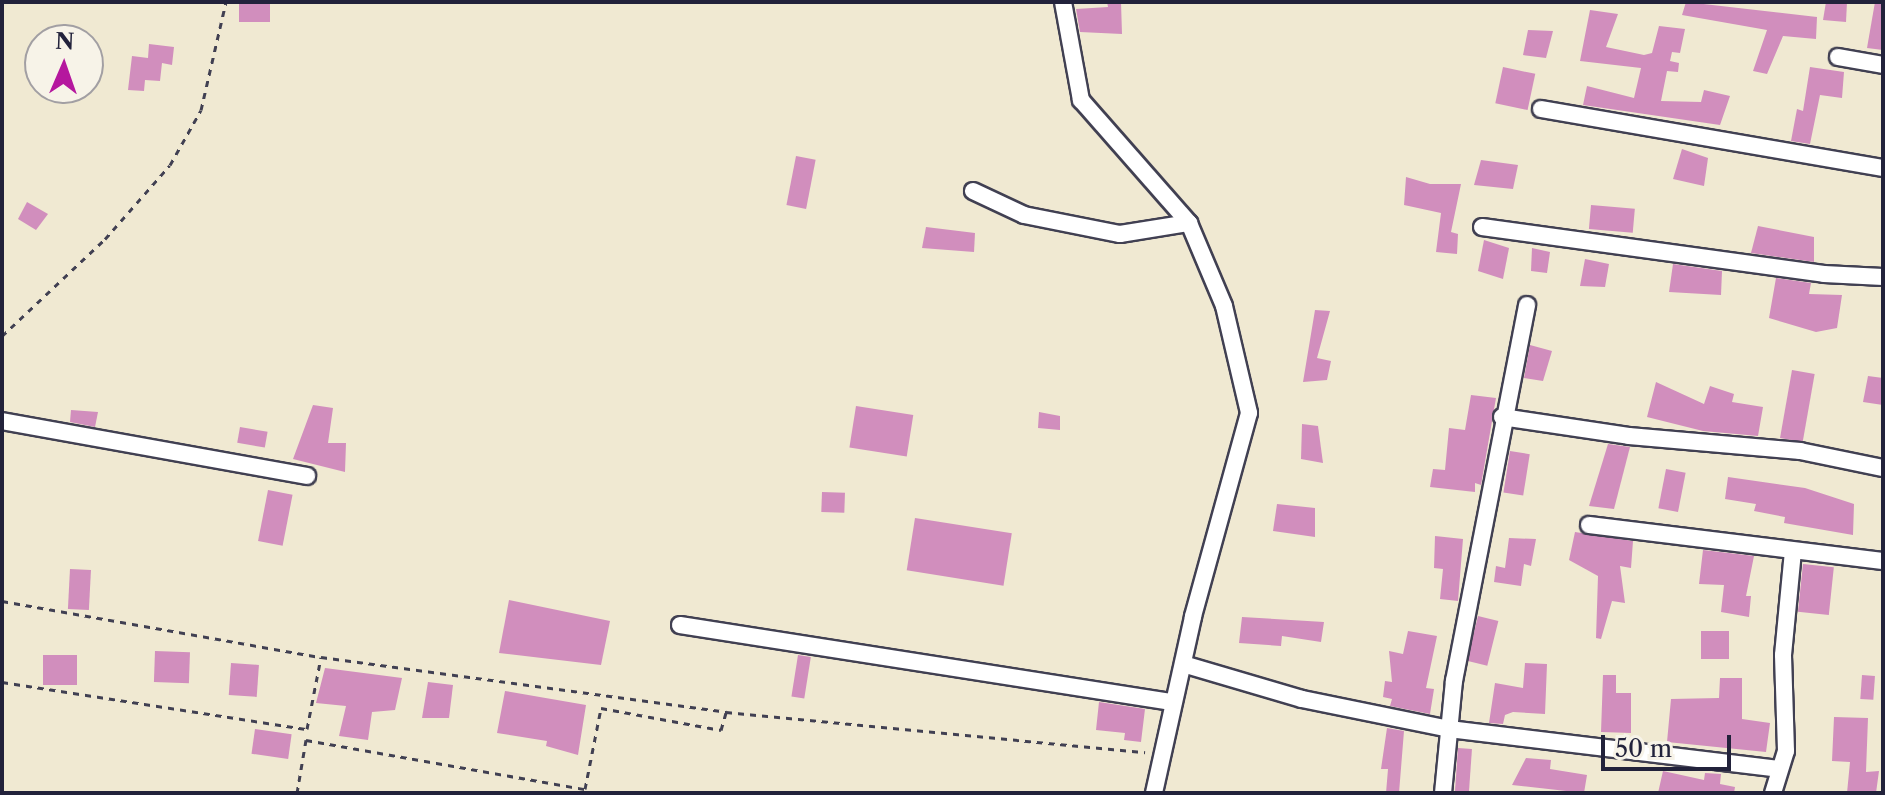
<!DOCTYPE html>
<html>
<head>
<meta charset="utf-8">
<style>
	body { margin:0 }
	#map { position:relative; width:1885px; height:795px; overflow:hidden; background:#f0e9d2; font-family:"Libre Caslon Text",serif }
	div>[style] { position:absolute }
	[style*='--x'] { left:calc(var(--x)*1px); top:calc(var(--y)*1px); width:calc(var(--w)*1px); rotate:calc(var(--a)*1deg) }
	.building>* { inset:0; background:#d18ebd; transform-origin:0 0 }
	.path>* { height:3px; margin-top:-1.5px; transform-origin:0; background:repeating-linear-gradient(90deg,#414052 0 6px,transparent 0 12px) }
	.roads { filter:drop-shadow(2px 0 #414052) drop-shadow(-2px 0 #414052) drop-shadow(0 2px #414052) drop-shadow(0 -2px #414052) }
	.street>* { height:16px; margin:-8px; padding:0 8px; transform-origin:8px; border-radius:8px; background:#fff }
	span { translate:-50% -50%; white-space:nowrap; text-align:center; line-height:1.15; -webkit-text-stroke:7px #f7f3e8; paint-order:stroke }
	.frame { position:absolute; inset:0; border:4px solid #22223b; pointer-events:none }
	.north { position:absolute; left:24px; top:24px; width:80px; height:80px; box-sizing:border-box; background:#f7f3e8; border:2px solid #a29fa3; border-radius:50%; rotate:2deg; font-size:22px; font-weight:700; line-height:32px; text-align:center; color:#22223b }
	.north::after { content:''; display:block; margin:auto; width:28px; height:36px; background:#b5179e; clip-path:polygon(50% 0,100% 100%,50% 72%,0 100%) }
	.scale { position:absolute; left:1601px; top:735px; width:130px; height:36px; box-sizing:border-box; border:4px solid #22223b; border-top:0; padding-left:10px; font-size:24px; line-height:28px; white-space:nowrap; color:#22223b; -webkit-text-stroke:6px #f7f3e8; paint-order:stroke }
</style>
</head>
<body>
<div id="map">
	<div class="building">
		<i style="left:239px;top:2px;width:31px;height:20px"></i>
		<i style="clip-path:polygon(1107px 2px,1121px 2px,1122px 34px,1080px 32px,1076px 9px,1108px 7px)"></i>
		<i style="clip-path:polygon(1686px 2px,1817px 17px,1816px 39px,1783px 36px,1767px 74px,1753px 71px,1767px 30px,1682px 15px)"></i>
		<i style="clip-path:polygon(1826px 2px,1847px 2px,1846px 22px,1823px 20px)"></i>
		<i style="clip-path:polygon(1875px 2px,1883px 2px,1883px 50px,1867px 48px)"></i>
		<i style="clip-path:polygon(1590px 10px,1618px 14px,1606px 47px,1644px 55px,1652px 53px,1659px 26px,1685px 29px,1680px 53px,1672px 52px,1670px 61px,1679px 63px,1678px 72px,1667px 71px,1661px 101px,1701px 102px,1704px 90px,1730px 96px,1720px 125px,1583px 105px,1587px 86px,1634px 98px,1641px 68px,1580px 61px)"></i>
		<i style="clip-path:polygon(1528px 30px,1553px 31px,1546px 58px,1523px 55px)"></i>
		<i style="clip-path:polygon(149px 44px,174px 47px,172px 65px,162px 63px,160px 81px,145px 80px,144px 91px,128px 90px,132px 56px,148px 58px)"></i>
		<i style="left:1503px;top:67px;width:33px;height:37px;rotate:12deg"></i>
		<i style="clip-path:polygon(1810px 67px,1844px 72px,1842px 98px,1820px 95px,1810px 144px,1791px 141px,1797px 109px,1803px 111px)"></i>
		<i style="clip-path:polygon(1682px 149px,1708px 158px,1704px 186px,1673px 179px)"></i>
		<i style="left:796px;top:156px;width:20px;height:50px;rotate:11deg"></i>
		<i style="clip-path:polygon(1481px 160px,1518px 165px,1513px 189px,1474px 185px)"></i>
		<i style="clip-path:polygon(1406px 177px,1430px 184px,1461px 184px,1451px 232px,1458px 234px,1457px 254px,1436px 252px,1441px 213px,1404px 205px)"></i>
		<i style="clip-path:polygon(27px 202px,48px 214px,36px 230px,18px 219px)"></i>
		<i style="left:1591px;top:205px;width:44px;height:24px;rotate:5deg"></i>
		<i style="clip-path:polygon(1758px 226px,1814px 237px,1814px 262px,1751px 253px)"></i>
		<i style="clip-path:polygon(926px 227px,975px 233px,974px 252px,922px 248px)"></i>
		<i style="clip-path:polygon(1484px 240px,1509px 248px,1503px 279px,1478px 271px)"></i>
		<i style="clip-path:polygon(1532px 248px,1550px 252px,1547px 273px,1531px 271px)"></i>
		<i style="clip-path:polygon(1585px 259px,1609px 264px,1605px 287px,1580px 286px)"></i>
		<i style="clip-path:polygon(1673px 264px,1722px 271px,1721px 295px,1669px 292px)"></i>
		<i style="clip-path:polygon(1776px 278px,1811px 283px,1809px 294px,1842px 295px,1837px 328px,1816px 332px,1769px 318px)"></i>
		<i style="clip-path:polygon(1315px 310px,1330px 311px,1317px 358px,1331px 361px,1327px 380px,1303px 382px)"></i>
		<i style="clip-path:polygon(1530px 345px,1552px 351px,1543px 381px,1524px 378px)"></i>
		<i style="left:1792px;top:370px;width:23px;height:69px;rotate:10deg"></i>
		<i style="clip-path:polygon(1868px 376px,1883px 378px,1883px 405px,1863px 402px)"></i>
		<i style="clip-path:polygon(1656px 382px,1704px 404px,1710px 386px,1734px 394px,1732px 402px,1763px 407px,1758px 436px,1703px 431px,1647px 417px)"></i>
		<i style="clip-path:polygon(1471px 395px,1496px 398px,1481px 485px,1475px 483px,1475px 492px,1430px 487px,1433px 469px,1445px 470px,1449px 428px,1465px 430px)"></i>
		<i style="clip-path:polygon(313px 405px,333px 408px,328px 443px,346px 443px,345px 472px,293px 459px)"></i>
		<i style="left:856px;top:406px;width:58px;height:42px;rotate:9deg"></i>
		<i style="clip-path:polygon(71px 410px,98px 412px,95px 427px,70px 422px)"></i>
		<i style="clip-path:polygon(1039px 412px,1060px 416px,1060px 430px,1038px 428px)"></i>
		<i style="clip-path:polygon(1302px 424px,1318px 426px,1323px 463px,1301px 459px)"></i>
		<i style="left:240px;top:427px;width:28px;height:16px;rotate:10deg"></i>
		<i style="clip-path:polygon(1608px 444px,1630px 447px,1614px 509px,1589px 506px)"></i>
		<i style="left:1510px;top:451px;width:20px;height:42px;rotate:9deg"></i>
		<i style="left:1666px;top:469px;width:20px;height:40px;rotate:11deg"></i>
		<i style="clip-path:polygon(1728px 477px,1805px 488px,1854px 504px,1853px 535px,1784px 523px,1785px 517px,1754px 511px,1756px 504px,1725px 499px)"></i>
		<i style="left:268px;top:490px;width:25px;height:52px;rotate:11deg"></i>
		<i style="left:822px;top:492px;width:23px;height:20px;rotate:2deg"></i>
		<i style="clip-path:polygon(1277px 504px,1315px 508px,1315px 537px,1273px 531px)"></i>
		<i style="left:915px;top:518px;width:98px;height:53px;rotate:9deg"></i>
		<i style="clip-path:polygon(1575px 532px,1633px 541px,1631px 568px,1620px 566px,1625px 603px,1612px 601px,1601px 639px,1596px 638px,1598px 576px,1569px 560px)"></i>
		<i style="clip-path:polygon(1435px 536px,1463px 539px,1458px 601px,1440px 599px,1443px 569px,1434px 568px)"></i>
		<i style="clip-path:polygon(1509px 538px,1536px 539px,1531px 566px,1524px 564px,1521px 586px,1494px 582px,1496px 566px,1505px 568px)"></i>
		<i style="clip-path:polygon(1703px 550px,1754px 556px,1746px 596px,1751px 596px,1749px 617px,1721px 612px,1724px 585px,1699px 584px)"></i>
		<i style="left:1803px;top:564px;width:31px;height:48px;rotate:6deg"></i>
		<i style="left:70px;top:569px;width:21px;height:40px;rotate:3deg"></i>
		<i style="clip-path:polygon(509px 600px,610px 621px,601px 665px,499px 653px)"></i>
		<i style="left:1478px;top:616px;width:21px;height:46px;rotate:14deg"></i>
		<i style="clip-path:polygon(1242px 617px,1324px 622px,1321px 642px,1282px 636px,1281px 646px,1239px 643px)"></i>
		<i style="clip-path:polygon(1408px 631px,1437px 636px,1426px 688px,1434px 689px,1430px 714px,1390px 706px,1392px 699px,1383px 697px,1385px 681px,1392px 682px,1389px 651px,1403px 654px)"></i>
		<i style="left:1701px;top:631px;width:28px;height:28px"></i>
		<i style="left:155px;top:651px;width:35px;height:31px;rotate:2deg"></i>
		<i style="left:77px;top:655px;width:30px;height:34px;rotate:90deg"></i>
		<i style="left:798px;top:655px;width:13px;height:42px;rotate:9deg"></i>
		<i style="left:231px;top:663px;width:28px;height:32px;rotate:4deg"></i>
		<i style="clip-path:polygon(1525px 663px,1547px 664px,1545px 714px,1513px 712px,1505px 715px,1503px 724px,1489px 723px,1495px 683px,1523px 688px)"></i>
		<i style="clip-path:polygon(325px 668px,402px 678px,395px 710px,372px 712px,368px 740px,339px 736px,346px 706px,316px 703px)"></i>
		<i style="clip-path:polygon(1603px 675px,1616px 675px,1616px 693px,1631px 693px,1631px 733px,1601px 732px)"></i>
		<i style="left:1862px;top:675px;width:13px;height:24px;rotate:4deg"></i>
		<i style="clip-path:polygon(1720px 678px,1742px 678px,1742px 719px,1770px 723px,1766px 752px,1667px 742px,1671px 699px,1719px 698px)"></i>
		<i style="clip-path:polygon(428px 682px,453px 685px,449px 718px,422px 718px)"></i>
		<i style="clip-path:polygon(505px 691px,586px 705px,578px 755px,546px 746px,547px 741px,497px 733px)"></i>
		<i style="clip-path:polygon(1099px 702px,1145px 709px,1141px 742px,1124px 740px,1125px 733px,1096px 730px)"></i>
		<i style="clip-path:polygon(1834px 717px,1868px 718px,1866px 772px,1879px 771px,1876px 793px,1847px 793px,1850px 762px,1832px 761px)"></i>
		<i style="clip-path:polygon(1387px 728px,1404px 731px,1399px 793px,1386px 793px,1388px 769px,1381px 769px)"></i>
		<i style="left:255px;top:729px;width:37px;height:25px;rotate:8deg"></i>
		<i style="left:1458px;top:748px;width:14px;height:43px;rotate:4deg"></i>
		<i style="clip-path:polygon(1526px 758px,1551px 760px,1550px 769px,1587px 775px,1584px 793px,1512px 785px)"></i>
		<i style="clip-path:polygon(1663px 771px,1704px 780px,1705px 773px,1721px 774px,1720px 784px,1735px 787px,1734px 793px,1658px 793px)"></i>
	</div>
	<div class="path">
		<i style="--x:2;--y:336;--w:141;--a:-43.3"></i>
		<i style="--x:105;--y:239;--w:98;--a:-48.7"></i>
		<i style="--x:170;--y:165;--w:63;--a:-60.6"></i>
		<i style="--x:201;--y:110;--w:111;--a:-77"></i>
		<i style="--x:2;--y:601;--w:324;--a:10"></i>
		<i style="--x:321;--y:657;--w:409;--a:7.7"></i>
		<i style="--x:726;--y:712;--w:421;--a:5.5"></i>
		<i style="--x:2;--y:682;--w:309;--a:8.8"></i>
		<i style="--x:307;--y:729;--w:73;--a:-79"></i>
		<i style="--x:297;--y:793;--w:54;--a:-80.4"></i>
		<i style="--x:306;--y:740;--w:283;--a:10"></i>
		<i style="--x:585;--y:789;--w:83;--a:-78.8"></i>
		<i style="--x:601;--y:708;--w:122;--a:10.4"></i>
		<i style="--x:721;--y:730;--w:19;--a:-74"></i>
	</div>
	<div class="roads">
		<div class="street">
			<i style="--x:1063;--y:2;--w:100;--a:79.6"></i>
			<i style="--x:1081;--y:100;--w:164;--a:48.7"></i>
			<i style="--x:1189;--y:223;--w:90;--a:67.1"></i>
			<i style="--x:1224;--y:306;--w:110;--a:76.8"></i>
			<i style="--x:1249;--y:413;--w:212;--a:105.4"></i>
			<i style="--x:1193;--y:617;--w:180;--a:102.5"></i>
			<i style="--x:1838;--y:57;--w:46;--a:10.1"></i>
			<i style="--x:1541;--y:109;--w:347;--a:9.8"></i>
			<i style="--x:973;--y:191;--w:56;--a:25.2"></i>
			<i style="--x:1024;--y:215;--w:98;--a:11.2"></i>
			<i style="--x:1120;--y:234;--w:70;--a:-9.1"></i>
			<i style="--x:1482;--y:227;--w:345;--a:7.8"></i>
			<i style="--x:1824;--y:274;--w:59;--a:2.9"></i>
			<i style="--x:1502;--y:417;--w:128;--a:8.5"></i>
			<i style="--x:1629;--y:436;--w:172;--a:5"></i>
			<i style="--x:1800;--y:451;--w:85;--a:11.6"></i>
			<i style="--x:2;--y:421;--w:310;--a:10.2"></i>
			<i style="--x:1589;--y:525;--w:296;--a:7"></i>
			<i style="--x:680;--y:625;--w:498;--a:8.9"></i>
			<i style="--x:1183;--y:664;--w:124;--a:16.4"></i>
			<i style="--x:1302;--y:699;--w:150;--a:11.5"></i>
			<i style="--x:1449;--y:729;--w:332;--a:6.9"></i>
			<i style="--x:1443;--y:793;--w:113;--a:-84.4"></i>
			<i style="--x:1454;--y:681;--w:383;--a:-79"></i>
			<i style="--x:1773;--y:793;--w:44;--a:-72.8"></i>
			<i style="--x:1786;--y:751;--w:96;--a:-91.8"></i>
			<i style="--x:1783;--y:655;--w:103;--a:-84.5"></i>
		</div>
	</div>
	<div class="frame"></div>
	<div class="north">N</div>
	<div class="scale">50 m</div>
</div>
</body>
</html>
